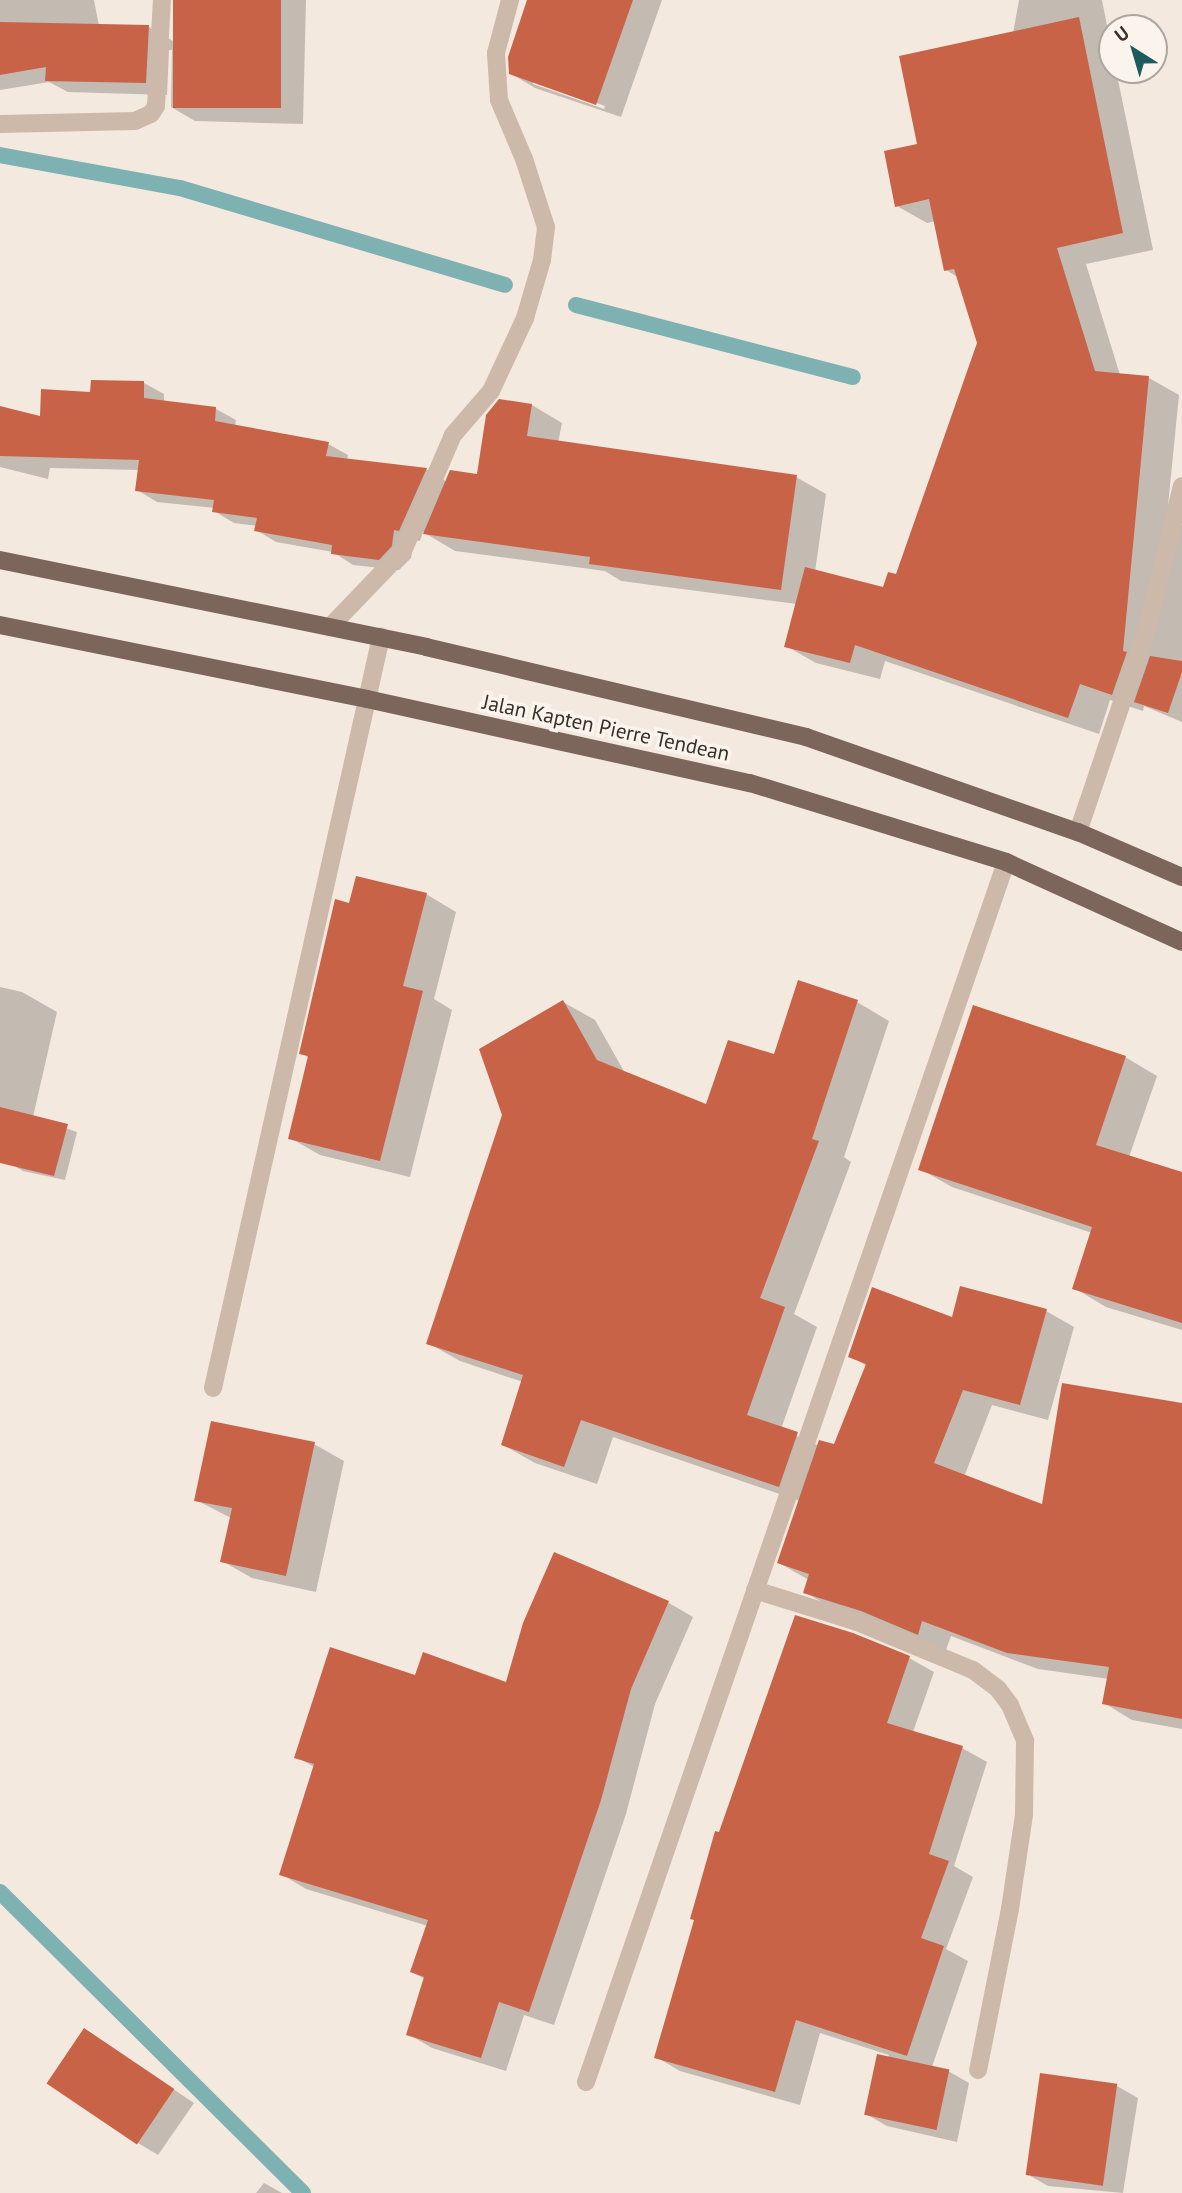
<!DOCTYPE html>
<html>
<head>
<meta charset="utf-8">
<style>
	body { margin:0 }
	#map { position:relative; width:1182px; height:2193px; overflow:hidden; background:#f4e9df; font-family:"PT Sans",sans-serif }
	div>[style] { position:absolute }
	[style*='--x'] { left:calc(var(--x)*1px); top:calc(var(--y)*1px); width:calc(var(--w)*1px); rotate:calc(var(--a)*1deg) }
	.shadow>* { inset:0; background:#0003 }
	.stream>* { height:16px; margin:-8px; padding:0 8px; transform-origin:8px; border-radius:8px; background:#7db1b2 }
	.building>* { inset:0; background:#c96348; transform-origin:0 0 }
	.minor>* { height:18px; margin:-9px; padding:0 9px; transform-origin:9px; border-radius:9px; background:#cdb9aa }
	.major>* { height:18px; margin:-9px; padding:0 9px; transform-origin:9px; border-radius:9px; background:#7c655b }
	span { translate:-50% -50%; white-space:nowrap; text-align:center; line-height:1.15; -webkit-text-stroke:7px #fbf4ec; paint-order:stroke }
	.street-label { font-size:21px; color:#3a2f2a }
	.north { position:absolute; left:1098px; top:14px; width:70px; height:70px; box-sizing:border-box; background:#fbf4ec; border:2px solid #aea59e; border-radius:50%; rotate:323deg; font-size:19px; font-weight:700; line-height:28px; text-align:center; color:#3a2f2a }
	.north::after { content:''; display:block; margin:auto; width:24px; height:32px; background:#1e5b5d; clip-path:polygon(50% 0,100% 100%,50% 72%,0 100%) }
</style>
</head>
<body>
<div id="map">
	<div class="shadow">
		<i style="clip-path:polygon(0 0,94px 0,99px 26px,149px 27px,173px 41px,174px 0,306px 0,303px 124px,195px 121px,171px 107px,172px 50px,169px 50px,167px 95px,68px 92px,49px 82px,0 90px)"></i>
		<i style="clip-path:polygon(evenodd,529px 0,662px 0,621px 117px,535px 88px,510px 73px,529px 0,533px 81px,605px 106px,604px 109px,533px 84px,533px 81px)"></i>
		<i style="clip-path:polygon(1019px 0,1102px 0,1112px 51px,1112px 70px,1116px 70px,1153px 250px,1086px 264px,1120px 375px,1149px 378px,1179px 395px,1167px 516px,1182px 525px,1182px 722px,1144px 706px,1143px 711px,1110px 700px,1099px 734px,885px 661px,880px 679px,816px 663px,786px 646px,797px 604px,621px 581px,605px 571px,455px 551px,423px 532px,420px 541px,414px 540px,411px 558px,399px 570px,353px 565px,333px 552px,276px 542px,256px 530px,257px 526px,234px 523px,214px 511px,215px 508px,157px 502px,137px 490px,140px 470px,50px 468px,48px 479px,0 467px,0 408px,42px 418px,92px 394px,93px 382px,144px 383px,164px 394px,164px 402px,216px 409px,236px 420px,235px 427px,328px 444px,348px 455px,347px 460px,426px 469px,447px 482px,478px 476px,532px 405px,562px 423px,558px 443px,796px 477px,826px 494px,815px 572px,884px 589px,897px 577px,979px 343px,959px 278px,946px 270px,936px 221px,927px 223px,897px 206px,919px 145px,1013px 33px)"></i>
		<i style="clip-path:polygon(426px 894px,456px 912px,434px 999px,452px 1010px,410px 1177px,320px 1155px,290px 1138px,309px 1058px,301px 1053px)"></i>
		<i style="clip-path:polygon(0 987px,22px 992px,57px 1012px,33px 1117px,77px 1132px,65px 1180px,23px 1171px,13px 1165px,0 1115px)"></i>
		<i style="clip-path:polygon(563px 1002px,595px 1020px,625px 1073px,708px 1107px,775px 1056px,857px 1002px,889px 1021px,844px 1157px,851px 1162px,794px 1314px,817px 1327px,781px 1429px,819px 1446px,835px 1447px,867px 1366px,850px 1356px,953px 1319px,1046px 1311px,1074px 1327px,1048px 1420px,992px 1405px,964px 1477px,1043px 1507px,1182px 1407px,1182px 1729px,1132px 1720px,1104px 1703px,1109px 1679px,1038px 1669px,951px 1636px,946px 1650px,833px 1609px,805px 1592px,809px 1580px,779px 1563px,800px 1501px,613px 1437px,597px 1484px,535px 1463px,503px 1445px,523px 1382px,460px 1361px,428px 1343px)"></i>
		<i style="clip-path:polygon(1125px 1057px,1157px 1076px,1129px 1157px,1182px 1173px,1182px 1330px,1106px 1307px,1074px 1288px,1092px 1233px,952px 1187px,920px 1169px)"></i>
		<i style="clip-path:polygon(314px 1444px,344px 1461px,316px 1592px,252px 1578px,222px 1561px,231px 1518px,196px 1500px)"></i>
		<i style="clip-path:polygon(555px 1554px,669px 1603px,693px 1617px,655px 1704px,626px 1814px,554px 2025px,524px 2015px,506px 2071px,432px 2048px,408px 2034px,425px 1979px,412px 1972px,428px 1926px,306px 1889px,281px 1874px,314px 1767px,297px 1757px,416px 1677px,507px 1684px)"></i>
		<i style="clip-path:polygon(909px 1658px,934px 1672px,913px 1732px,962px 1748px,987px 1762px,954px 1866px,973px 1877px,946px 1949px,968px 1961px,932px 2067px,948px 2071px,969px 2083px,957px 2142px,887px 2126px,866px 2114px,889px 2055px,820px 2033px,800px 2105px,680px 2071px,656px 2057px,720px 1834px)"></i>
		<i style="clip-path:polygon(85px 2030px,194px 2103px,158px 2155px,138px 2143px)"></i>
		<i style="clip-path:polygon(1117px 2086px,1138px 2098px,1123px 2193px,1048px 2186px,1027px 2174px)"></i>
		<i style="clip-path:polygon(264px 2183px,282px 2193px,256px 2193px)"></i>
	</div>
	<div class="stream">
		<i style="--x:0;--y:155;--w:183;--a:10.4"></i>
		<i style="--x:180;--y:188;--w:339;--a:16.6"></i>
		<i style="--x:576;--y:305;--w:286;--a:14.6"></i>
		<i style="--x:0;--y:1892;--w:427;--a:44.8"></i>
	</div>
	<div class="building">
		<i style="left:173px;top:0;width:108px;height:108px"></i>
		<i style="clip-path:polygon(527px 0,633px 0,596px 105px,509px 74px,508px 57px)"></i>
		<i style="clip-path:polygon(1079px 17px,1123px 233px,1057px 248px,1095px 371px,1149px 376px,1123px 651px,1127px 652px,1112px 695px,1080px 684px,1068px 718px,855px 645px,850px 663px,784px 647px,805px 567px,883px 587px,888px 572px,896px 574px,977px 343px,954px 269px,944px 271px,929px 199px,895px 207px,884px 151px,917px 144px,899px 56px)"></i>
		<i style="clip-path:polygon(0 22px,149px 25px,146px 83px,45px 81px,46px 67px,0 75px)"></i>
		<i style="clip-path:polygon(91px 380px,144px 381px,144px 398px,216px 407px,215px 421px,329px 442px,326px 456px,427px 468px,399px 531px,394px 530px,392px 546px,379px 560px,331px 554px,332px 545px,254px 531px,257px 518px,212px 512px,214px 500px,135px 491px,139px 460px,0 456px,0 406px,40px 416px,41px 389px,90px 392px)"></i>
		<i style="clip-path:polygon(499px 399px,532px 404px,527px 436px,797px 475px,781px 590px,589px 564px,590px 557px,423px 534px,450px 470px,477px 474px,486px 415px)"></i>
		<i style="clip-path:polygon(1150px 656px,1182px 661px,1182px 672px,1168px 713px,1134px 702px)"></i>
		<i style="clip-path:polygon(356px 876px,427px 893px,403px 986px,423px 991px,380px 1161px,288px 1139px,308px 1056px,299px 1054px,335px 899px,349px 903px)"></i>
		<i style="clip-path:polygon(798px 980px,858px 1000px,812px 1139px,819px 1141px,760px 1298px,785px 1307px,747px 1415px,798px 1432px,779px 1487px,581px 1420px,564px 1467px,501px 1445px,523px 1375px,426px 1344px,502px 1115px,479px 1049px,563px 1000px,597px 1060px,706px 1104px,728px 1040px,774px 1054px)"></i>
		<i style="clip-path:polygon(973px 1005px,1126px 1056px,1096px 1145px,1182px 1172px,1182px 1323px,1072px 1289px,1092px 1227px,918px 1170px)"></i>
		<i style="clip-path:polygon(0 1107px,68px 1124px,54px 1176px,0 1163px)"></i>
		<i style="clip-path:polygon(960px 1286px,1047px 1309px,1020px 1405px,963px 1390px,934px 1463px,1042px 1504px,1062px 1383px,1182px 1403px,1182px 1719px,1102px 1704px,1109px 1667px,1007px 1653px,922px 1621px,918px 1635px,861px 1611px,803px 1593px,809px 1574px,777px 1563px,819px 1440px,834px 1444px,866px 1364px,848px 1357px,872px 1287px,952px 1317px)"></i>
		<i style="clip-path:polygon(211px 1421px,315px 1442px,286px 1576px,220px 1562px,232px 1508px,194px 1501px)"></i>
		<i style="clip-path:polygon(554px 1552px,669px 1601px,631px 1689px,601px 1800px,529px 2012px,499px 2002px,481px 2058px,406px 2035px,424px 1977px,410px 1972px,428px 1920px,279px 1875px,314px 1764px,294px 1758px,330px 1647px,415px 1675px,423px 1652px,506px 1682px,523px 1623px)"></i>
		<i style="clip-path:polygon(795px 1615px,853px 1633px,910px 1656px,887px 1723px,963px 1746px,929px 1854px,949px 1861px,921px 1938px,944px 1946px,907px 2056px,796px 2020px,775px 2092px,654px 2058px,694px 1920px,690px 1919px,715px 1831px,719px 1832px)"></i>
		<i style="left:84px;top:2028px;width:109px;height:67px;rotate:34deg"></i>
		<i style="left:877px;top:2054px;width:74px;height:62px;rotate:12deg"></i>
		<i style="left:1040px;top:2073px;width:78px;height:103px;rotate:8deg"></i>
	</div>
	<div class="minor">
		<i style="--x:0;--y:124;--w:135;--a:-1.3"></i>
		<i style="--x:135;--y:121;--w:17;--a:-24"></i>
		<i style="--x:151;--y:114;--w:9;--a:-58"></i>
		<i style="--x:156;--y:106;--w:106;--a:-86.8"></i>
		<i style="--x:330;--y:627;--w:105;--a:-46.2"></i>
		<i style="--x:403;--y:551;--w:126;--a:-66.7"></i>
		<i style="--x:453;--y:435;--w:58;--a:-49.2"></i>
		<i style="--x:491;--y:391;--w:81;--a:-65"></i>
		<i style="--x:525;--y:318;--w:60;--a:-73.7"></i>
		<i style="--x:542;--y:260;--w:33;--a:-83"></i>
		<i style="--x:546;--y:227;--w:71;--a:-107.9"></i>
		<i style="--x:524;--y:159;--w:64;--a:-113"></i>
		<i style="--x:499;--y:100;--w:47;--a:-93.7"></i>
		<i style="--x:496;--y:53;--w:55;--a:-75.2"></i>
		<i style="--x:1078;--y:832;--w:215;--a:-71.3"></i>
		<i style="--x:1147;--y:628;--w:146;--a:-76.2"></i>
		<i style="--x:213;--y:1388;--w:770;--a:-77.39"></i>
		<i style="--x:755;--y:1590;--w:107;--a:17.4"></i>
		<i style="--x:857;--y:1622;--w:126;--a:22.5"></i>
		<i style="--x:973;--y:1670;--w:31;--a:37"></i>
		<i style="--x:998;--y:1689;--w:20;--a:53"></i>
		<i style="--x:1010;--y:1705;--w:39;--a:67"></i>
		<i style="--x:1025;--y:1741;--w:74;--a:90.8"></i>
		<i style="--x:1024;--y:1815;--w:95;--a:98.5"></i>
		<i style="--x:1010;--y:1909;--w:164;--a:101.2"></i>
		<i style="--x:586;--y:2082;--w:1290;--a:-71"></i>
	</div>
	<div class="major">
		<i style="--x:0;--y:560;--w:435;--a:11.5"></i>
		<i style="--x:426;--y:647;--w:391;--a:13.3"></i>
		<i style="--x:806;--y:737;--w:288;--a:19.3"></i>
		<i style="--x:1078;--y:832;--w:113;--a:23.4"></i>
		<i style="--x:0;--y:625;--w:374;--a:11.4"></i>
		<i style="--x:367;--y:699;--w:392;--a:12.4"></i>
		<i style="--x:750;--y:783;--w:268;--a:17.1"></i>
		<i style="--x:1006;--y:862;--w:193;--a:24.4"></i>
	</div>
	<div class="street-label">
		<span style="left:606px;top:728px;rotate:12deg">Jalan Kapten Pierre Tendean</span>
	</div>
	<div class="north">U</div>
</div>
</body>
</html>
